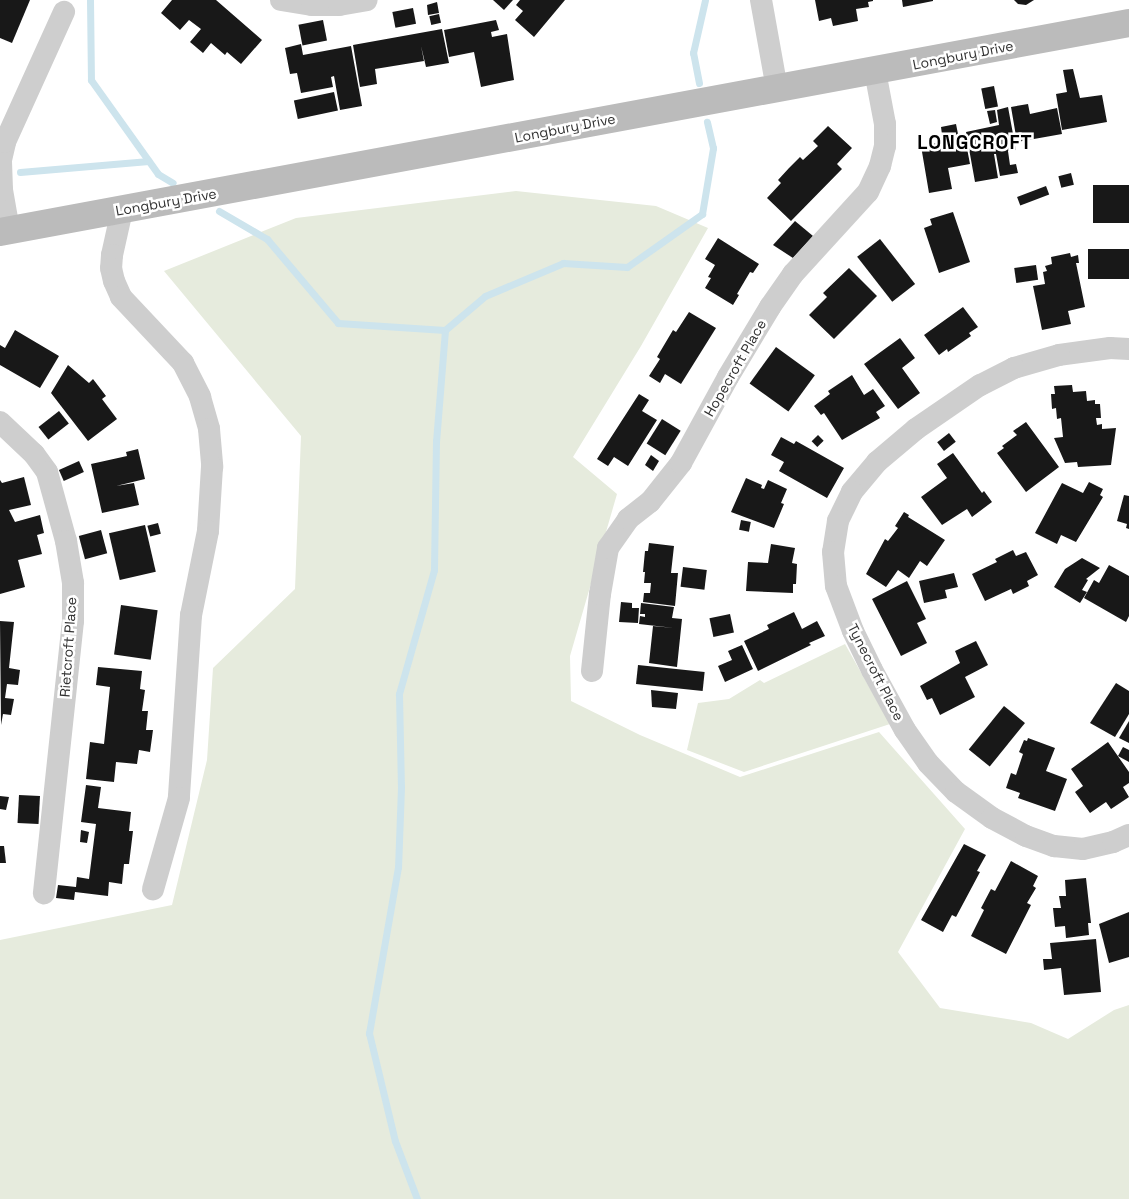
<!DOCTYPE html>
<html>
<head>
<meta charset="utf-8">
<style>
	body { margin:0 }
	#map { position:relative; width:1129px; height:1199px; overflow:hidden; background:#fff; font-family:"Space Grotesk",sans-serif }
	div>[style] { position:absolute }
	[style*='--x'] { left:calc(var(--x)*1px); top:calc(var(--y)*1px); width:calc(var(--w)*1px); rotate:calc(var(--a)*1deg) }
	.green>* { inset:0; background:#e6ebdd }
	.stream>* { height:7px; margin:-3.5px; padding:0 3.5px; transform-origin:3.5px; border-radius:3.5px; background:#cde4ed }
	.building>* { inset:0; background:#181818; transform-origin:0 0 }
	.street>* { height:22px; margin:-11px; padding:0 11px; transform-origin:11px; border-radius:11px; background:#cecece }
	.secondary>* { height:28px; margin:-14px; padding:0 14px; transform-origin:14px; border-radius:14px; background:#bbb }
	span { translate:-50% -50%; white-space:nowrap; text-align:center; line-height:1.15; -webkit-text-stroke:5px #fff; paint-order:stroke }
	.street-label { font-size:14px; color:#313131 }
	.district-label { font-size:19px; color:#000; font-weight:700; letter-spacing:1px }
</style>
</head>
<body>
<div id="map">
	<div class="green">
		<i style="clip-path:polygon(516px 191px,656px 206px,708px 228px,641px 346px,573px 457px,617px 494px,570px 656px,571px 701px,640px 735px,740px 777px,879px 732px,965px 829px,898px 952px,940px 1008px,1031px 1023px,1068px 1039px,1114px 1010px,1129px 1005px,1129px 1199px,0 1199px,0 940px,172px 905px,207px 760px,213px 668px,295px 589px,301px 436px,164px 271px,296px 218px)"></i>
		<i style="clip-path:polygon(845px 644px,890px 724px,744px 772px,687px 750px,698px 703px,729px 699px,760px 680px,764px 683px)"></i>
	</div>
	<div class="stream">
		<i style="--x:90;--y:0;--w:80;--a:89.3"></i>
		<i style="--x:91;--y:80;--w:115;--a:54.5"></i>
		<i style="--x:158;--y:174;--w:17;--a:31"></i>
		<i style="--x:699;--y:83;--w:31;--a:-101"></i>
		<i style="--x:693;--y:53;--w:54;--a:-77.2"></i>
		<i style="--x:20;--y:172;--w:129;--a:-4.9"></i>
		<i style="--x:219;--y:211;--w:56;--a:30.3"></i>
		<i style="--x:267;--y:239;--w:110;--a:49.8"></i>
		<i style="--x:338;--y:323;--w:107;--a:3.7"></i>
		<i style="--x:445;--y:330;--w:111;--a:94.6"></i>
		<i style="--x:436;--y:441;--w:129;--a:90.9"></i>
		<i style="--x:434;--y:570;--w:129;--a:105.8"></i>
		<i style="--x:399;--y:694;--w:93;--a:88.8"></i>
		<i style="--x:401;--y:787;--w:80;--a:92.1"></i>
		<i style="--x:398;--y:867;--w:169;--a:99.9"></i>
		<i style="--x:369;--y:1033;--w:111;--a:76.5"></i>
		<i style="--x:395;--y:1141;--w:62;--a:69.2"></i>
		<i style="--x:445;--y:330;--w:52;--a:-40.4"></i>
		<i style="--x:485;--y:296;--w:85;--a:-22.9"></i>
		<i style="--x:563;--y:263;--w:64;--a:3.6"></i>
		<i style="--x:627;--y:267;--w:92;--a:-35.2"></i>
		<i style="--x:702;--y:214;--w:67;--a:-80.5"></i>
		<i style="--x:713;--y:148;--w:27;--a:-103"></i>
	</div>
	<div class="building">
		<i style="clip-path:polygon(0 0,30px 0,12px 43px,0 38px)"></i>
		<i style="clip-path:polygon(172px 0,216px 0,262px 40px,241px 64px,227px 52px,225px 55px,211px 43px,203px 53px,190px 42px,201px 29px,189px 20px,180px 30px,161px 13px)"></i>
		<i style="clip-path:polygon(493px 0,513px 0,504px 10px)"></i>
		<i style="clip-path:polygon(520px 0,565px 0,534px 37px,515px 20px,523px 11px,516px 5px)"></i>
		<i style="clip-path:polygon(815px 0,873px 0,873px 1px,868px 2px,869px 7px,856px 9px,858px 21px,833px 26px,831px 18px,819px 21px)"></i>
		<i style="clip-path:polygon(902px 0,933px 0,933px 1px,903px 7px)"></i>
		<i style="clip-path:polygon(1014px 0,1034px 0,1026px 5px,1018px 4px)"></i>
		<i style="clip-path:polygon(437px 2px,439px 13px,428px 15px,427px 5px)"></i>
		<i style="left:413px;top:8px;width:16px;height:21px;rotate:79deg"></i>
		<i style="left:439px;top:14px;width:9px;height:10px;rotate:77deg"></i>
		<i style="left:323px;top:20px;width:21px;height:25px;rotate:79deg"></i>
		<i style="clip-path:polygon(496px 20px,499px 30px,491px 32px,492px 37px,507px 34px,514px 80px,481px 87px,474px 52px,449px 57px,444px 30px)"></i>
		<i style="clip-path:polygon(442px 29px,449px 63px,426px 67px,421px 46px,424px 61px,375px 69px,377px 84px,360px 87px,353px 45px)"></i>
		<i style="clip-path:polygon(301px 44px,303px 55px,351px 46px,362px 106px,340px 110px,334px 76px,331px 77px,333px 87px,301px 93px,297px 73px,290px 74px,285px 48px)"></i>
		<i style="clip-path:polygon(1073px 69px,1080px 98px,1102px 95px,1107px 122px,1062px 130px,1056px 94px,1067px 92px,1063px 70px)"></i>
		<i style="left:994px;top:86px;width:21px;height:13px;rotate:79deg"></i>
		<i style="left:334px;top:92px;width:19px;height:41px;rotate:78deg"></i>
		<i style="clip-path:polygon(1028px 104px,1030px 114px,1057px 108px,1062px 134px,1017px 142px,1011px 107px)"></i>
		<i style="clip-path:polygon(1008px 107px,1016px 150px,1008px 151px,1010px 165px,1016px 164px,1018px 173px,1000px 176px,996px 154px,994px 154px,998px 178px,975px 182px,966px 132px,999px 125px,997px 110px)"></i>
		<i style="clip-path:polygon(995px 110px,997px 122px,990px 124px,987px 111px)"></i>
		<i style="clip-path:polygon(956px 124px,959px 139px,965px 138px,970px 164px,948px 168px,952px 189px,929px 193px,921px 146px,943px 142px,941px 127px)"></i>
		<i style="clip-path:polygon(828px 126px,852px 148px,837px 164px,842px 169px,791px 221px,767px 198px,781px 183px,778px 180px,789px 168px,800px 157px,803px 160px,818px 146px,813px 141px)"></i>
		<i style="left:1071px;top:173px;width:12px;height:13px;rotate:76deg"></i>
		<i style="left:1129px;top:185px;width:38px;height:36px;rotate:90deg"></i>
		<i style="left:1046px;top:186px;width:9px;height:31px;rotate:69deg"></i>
		<i style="clip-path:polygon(953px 212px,970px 262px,939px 273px,924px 228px,932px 225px,930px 219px)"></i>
		<i style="clip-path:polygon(795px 221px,813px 236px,793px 258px,773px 245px)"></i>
		<i style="clip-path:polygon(718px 238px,759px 264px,753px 273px,750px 272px,737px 294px,739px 295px,733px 305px,705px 288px,711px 278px,708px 277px,715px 265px,705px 259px)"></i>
		<i style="left:880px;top:239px;width:57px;height:29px;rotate:52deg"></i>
		<i style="left:1129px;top:249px;width:30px;height:41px;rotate:90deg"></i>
		<i style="clip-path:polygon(1070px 253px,1071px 257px,1078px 255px,1079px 263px,1076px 263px,1085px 307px,1068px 311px,1071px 324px,1042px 330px,1033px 286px,1045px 284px,1043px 272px,1047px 271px,1045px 266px,1052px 264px,1051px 257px)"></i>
		<i style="left:1036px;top:265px;width:15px;height:22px;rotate:82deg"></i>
		<i style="clip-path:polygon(849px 268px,877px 296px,834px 339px,809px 315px,827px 297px,823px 293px)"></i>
		<i style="clip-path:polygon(963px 307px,978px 327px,969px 333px,971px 336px,948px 352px,947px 349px,939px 355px,924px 335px)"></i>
		<i style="clip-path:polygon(689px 312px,716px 328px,681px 384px,665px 374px,660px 383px,649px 376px,660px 359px,657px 357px,673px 330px,676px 332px)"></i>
		<i style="clip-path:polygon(15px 330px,59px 356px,40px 388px,0 365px,0 345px,5px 348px)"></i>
		<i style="clip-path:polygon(900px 338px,915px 358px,902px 368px,920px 393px,898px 409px,864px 364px)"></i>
		<i style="left:776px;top:347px;width:48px;height:45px;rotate:36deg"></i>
		<i style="clip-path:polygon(68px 365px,89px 383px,93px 379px,106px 396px,102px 399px,117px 419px,88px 441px,51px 393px)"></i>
		<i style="clip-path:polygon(852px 375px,864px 395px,873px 389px,885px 406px,876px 412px,880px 418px,842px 440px,824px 413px,821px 415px,814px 406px,830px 394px,828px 391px)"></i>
		<i style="clip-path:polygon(1072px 385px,1073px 392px,1086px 391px,1087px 401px,1095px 400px,1095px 404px,1100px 404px,1101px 418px,1096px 418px,1097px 425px,1102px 424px,1102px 429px,1116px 428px,1111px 465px,1078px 467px,1077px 462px,1065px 463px,1054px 438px,1063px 437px,1061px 418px,1057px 419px,1056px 408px,1052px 409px,1051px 394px,1055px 394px,1054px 386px)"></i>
		<i style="clip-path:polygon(639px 394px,649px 400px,642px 411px,657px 420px,628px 466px,614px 457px,608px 466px,597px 459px)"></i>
		<i style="left:59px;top:411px;width:16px;height:26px;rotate:52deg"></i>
		<i style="left:662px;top:419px;width:22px;height:29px;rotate:32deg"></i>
		<i style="clip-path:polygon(1026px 422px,1059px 467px,1026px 492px,997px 453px,1004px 448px,1002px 446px,1017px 435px,1013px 431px)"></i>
		<i style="left:949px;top:433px;width:11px;height:15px;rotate:52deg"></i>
		<i style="left:818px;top:435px;width:8px;height:9px;rotate:45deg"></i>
		<i style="clip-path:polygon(781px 437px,794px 444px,796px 441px,844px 468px,827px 498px,779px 471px,784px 462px,771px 455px)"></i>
		<i style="clip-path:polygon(138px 449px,145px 479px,116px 486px,134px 483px,139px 505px,102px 513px,91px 464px,127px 456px,126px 452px)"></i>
		<i style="clip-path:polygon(953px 453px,982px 493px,984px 491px,992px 502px,972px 517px,967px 509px,942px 525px,921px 497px,947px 478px,937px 464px)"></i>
		<i style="clip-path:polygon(651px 455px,659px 461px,653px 471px,645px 465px)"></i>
		<i style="left:79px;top:461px;width:12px;height:22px;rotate:66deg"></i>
		<i style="clip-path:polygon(24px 477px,31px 505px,9px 510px,15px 522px,40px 515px,44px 533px,37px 535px,42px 554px,18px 560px,25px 587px,0 594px,0 480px,2px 483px)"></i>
		<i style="clip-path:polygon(746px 478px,762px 485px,761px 488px,764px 489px,768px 480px,787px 489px,781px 503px,784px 504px,774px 528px,731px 512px)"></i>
		<i style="clip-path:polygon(1089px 482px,1103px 489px,1100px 495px,1103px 497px,1076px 542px,1061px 535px,1057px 544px,1035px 533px,1062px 483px,1083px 493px)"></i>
		<i style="clip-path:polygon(1124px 495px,1129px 496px,1129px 529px,1126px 528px,1127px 524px,1117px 521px)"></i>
		<i style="clip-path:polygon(904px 512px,909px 515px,908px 517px,945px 540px,927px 566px,920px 561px,909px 578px,898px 570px,886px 587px,866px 574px,885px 539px,888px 541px,898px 528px,895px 526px)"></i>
		<i style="left:741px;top:520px;width:10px;height:10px;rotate:11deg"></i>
		<i style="left:158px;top:523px;width:11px;height:11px;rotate:75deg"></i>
		<i style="left:145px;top:525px;width:48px;height:37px;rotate:77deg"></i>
		<i style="left:101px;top:530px;width:24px;height:23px;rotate:75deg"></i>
		<i style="clip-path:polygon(649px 543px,674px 546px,671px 573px,678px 573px,675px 606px,643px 602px,644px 593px,650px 593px,651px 583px,644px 583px,645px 572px,643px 572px,645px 551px,648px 551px)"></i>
		<i style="clip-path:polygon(771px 544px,795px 548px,792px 563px,797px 564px,796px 584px,793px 584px,793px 593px,746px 591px,748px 562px,768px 563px)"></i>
		<i style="clip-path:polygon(1013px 550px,1016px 556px,1026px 552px,1038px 575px,1027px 581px,1029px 586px,1013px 594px,1011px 589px,985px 601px,972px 574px,997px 562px,995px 559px)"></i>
		<i style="clip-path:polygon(1082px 558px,1100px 568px,1086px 579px,1088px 580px,1082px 590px,1087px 592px,1080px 603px,1054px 587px,1065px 569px)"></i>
		<i style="clip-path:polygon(1109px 565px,1129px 576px,1129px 616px,1126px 622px,1084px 598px,1094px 580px,1099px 583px)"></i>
		<i style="left:683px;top:567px;width:24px;height:20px;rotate:7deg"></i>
		<i style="clip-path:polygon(954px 573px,958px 587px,945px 590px,947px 598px,924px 603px,919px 581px)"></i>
		<i style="clip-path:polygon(907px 581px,926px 619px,917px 623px,927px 643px,901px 656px,872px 599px)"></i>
		<i style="clip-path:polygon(621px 602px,632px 603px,632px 608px,639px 608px,638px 623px,619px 622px)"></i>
		<i style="clip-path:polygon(641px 603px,674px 607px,672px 618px,682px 619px,677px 667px,649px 663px,653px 626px,674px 628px,639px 624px,640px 616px,645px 617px,645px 614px,640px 614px)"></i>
		<i style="left:121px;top:605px;width:37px;height:50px;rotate:8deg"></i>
		<i style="clip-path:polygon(794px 612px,802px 629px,817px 621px,825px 636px,809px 643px,811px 645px,758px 671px,744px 641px,769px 629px,767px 625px)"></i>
		<i style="left:730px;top:614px;width:19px;height:21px;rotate:78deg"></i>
		<i style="clip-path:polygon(0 621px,14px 622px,9px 668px,20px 670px,18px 685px,7px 684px,5px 698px,14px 699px,11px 715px,3px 714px,1px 725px)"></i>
		<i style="clip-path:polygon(976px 641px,988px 665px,965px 677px,975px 697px,940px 715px,932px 698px,927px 700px,920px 686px,960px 663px,955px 651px)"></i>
		<i style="clip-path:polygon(742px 645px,753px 669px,725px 682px,718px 666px,732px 660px,728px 651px)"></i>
		<i style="left:638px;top:665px;width:67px;height:19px;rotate:6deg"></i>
		<i style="clip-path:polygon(98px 667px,142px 671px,140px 689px,145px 690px,142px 711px,148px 711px,146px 730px,153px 730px,150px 752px,139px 750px,137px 764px,116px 762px,114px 782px,86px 779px,90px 742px,104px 744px,110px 687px,96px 685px)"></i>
		<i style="clip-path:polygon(1116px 683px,1129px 691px,1129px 714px,1115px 737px,1090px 723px)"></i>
		<i style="clip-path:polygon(651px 690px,678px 693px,676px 709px,652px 707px)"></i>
		<i style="left:1004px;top:706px;width:27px;height:56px;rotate:39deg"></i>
		<i style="clip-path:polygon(1129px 721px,1129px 743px,1119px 738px)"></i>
		<i style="clip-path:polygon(1028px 738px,1055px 748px,1046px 771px,1067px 779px,1055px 811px,1018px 798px,1020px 793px,1006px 788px,1011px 773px,1016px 775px,1023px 754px,1019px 752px,1024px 740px,1027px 741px)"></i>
		<i style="clip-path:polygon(1108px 742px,1129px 772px,1129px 783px,1123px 787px,1129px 797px,1111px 809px,1106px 802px,1090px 813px,1075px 792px,1083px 786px,1071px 769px)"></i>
		<i style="clip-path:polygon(1123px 747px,1129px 750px,1129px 762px,1118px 756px)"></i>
		<i style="clip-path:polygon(86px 785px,101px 787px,98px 808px,131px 812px,129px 831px,133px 831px,129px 864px,124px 864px,122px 884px,109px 882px,108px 896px,75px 892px,74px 900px,56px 898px,58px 885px,76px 887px,77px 877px,89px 879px,96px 824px,81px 822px)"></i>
		<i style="left:19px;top:795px;width:21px;height:28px;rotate:3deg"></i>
		<i style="clip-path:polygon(0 796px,9px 797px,6px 810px,0 809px)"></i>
		<i style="clip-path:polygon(81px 830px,89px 832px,87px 843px,80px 842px)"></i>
		<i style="clip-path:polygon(964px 844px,986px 855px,977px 871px,980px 872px,956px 917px,952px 915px,943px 932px,921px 920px)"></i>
		<i style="clip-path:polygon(0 846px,4px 846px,6px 863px,0 863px)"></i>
		<i style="clip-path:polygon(1011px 861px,1038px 876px,1033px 886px,1036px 888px,1027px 903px,1031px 905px,1006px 954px,971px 936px,984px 910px,981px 908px,991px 889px,995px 891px)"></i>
		<i style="clip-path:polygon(1086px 878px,1091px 923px,1088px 923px,1089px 935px,1066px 938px,1065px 926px,1055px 927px,1053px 908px,1061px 908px,1059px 896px,1066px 896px,1065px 880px)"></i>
		<i style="clip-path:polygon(1129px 912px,1129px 957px,1109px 963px,1099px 924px)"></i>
		<i style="clip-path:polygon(1096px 939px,1101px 992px,1064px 995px,1061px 968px,1044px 970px,1043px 959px,1052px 959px,1050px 943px)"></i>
	</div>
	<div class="street">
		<i style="--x:281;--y:0;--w:31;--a:9"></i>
		<i style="--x:312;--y:5;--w:27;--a:0"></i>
		<i style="--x:339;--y:5;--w:28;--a:-10"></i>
		<i style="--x:761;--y:0;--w:90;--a:79.8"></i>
		<i style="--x:122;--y:210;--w:46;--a:102.5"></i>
		<i style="--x:112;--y:255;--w:13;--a:94"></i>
		<i style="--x:111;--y:268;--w:13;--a:77"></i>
		<i style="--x:114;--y:281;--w:17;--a:66"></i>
		<i style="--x:121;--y:297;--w:91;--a:46.8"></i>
		<i style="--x:183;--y:363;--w:38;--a:63"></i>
		<i style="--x:200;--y:397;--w:33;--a:74"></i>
		<i style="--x:209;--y:429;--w:38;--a:85"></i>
		<i style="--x:212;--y:467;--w:64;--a:93.6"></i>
		<i style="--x:208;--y:531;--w:86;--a:101.4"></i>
		<i style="--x:191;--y:615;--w:183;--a:93.8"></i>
		<i style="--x:179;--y:798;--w:95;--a:105.9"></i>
		<i style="--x:9;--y:230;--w:41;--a:-99.9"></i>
		<i style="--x:2;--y:190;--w:30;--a:-92"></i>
		<i style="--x:1;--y:160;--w:18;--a:-77"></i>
		<i style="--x:5;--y:142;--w:143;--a:-65.6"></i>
		<i style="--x:1129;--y:349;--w:19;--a:-177"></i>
		<i style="--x:1110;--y:348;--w:51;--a:172.2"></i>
		<i style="--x:1059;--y:355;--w:47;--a:163.9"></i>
		<i style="--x:1014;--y:368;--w:38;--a:153"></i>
		<i style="--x:980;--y:385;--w:78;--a:145.5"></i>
		<i style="--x:916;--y:429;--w:51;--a:139.8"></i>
		<i style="--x:877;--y:462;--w:39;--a:130"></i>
		<i style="--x:852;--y:492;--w:32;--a:116"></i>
		<i style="--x:838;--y:521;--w:31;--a:99"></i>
		<i style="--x:833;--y:552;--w:34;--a:85"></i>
		<i style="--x:836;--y:586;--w:48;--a:69.3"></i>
		<i style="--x:853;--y:631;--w:43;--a:64"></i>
		<i style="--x:872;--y:670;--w:68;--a:61.2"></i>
		<i style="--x:905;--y:730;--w:40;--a:55.1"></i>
		<i style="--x:928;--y:763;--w:40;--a:46"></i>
		<i style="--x:956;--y:792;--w:44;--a:35.8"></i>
		<i style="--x:992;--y:818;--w:38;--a:28"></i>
		<i style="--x:1026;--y:836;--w:30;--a:20"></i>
		<i style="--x:1054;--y:846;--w:29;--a:6"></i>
		<i style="--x:1083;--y:849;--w:31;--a:-13"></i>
		<i style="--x:1113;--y:842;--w:17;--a:-24"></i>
		<i style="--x:0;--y:422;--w:47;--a:43.3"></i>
		<i style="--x:34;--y:454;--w:22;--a:54"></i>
		<i style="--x:47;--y:472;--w:72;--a:74.6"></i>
		<i style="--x:66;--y:541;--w:43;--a:80.5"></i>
		<i style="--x:73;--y:583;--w:38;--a:90"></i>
		<i style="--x:73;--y:621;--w:274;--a:96.1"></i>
		<i style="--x:592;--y:671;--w:77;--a:-84.1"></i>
		<i style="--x:600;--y:594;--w:47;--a:-80.1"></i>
		<i style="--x:608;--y:548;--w:35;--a:-55"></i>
		<i style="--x:628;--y:519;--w:28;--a:-38"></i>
		<i style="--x:650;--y:502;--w:50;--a:-51.5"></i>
		<i style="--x:681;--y:463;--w:98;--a:-61.3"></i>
		<i style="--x:728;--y:377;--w:82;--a:-59"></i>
		<i style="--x:770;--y:307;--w:40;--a:-55.1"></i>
		<i style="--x:793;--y:274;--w:111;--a:-47.6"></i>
		<i style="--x:868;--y:192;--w:29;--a:-65"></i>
		<i style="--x:880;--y:166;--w:21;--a:-76"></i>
		<i style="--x:885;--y:146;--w:22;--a:-90"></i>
		<i style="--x:885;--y:124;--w:54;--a:-100.7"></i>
	</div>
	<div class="secondary">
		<i style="--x:0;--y:232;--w:1148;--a:-10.49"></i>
	</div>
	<div class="street-label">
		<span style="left:963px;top:55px;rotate:-11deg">Longbury Drive</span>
		<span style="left:565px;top:128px;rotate:-11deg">Longbury Drive</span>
		<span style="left:166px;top:202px;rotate:-10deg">Longbury Drive</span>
		<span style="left:735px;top:368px;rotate:-60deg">Hopecroft Place</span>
		<span style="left:68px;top:647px;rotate:-86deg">Rietcroft Place</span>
		<span style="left:876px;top:672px;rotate:63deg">Tynecroft Place</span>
	</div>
	<div class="district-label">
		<span style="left:975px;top:143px">LONGCROFT</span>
	</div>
</div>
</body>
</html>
